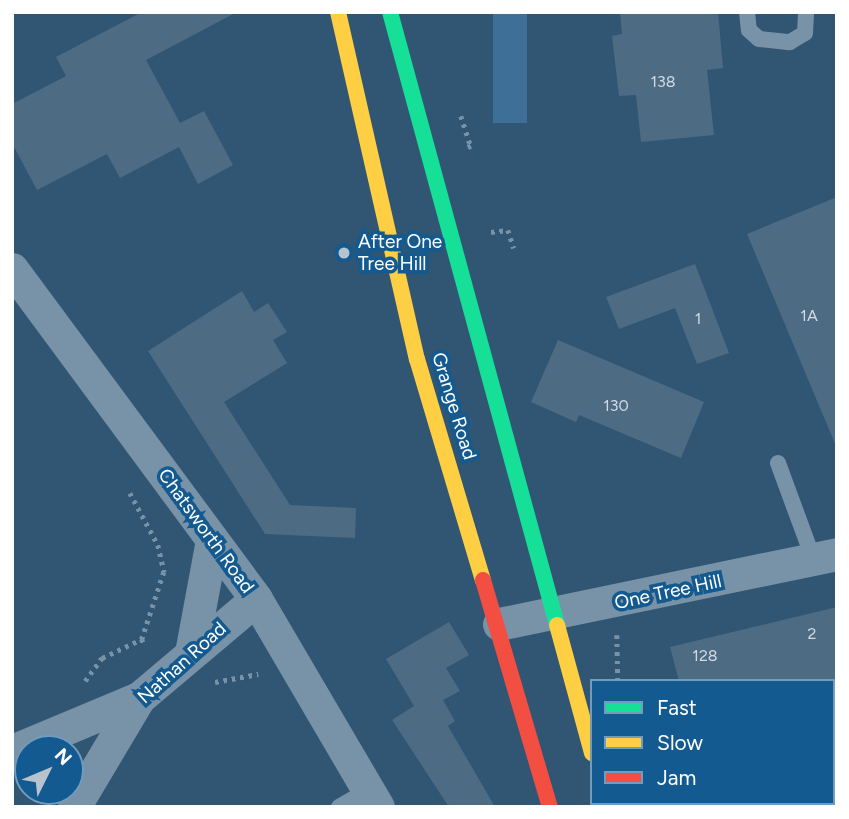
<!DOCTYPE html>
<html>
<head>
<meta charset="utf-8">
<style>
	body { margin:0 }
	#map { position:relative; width:849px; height:819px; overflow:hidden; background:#305674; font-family:Figtree,sans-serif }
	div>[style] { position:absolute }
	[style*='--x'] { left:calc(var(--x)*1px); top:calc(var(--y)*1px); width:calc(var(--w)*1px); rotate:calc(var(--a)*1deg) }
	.water>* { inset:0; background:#3e6f97; transform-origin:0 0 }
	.building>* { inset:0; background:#4d6c84 }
	.path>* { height:4.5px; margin-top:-2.25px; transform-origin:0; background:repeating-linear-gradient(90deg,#7892a7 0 3.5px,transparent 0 8.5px) }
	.lane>* { height:16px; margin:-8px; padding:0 8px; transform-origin:8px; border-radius:8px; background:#7892a7 }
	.street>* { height:33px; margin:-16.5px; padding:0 16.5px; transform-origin:16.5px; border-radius:16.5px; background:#7892a7 }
	.fast>* { height:16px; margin:-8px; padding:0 8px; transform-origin:8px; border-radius:8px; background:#16e098 }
	.slow>* { height:16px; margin:-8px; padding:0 8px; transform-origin:8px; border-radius:8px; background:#ffcf43 }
	.jam>* { height:16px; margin:-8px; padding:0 8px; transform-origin:8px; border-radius:8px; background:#f24e42 }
	.dots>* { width:19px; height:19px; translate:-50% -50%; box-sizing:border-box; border:4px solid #135a91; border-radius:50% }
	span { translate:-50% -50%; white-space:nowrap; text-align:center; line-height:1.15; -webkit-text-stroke:7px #135a91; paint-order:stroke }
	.number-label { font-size:16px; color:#d2dae0 }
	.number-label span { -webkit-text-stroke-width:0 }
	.poi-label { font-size:19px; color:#fff }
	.left { translate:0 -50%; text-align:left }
	.street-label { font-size:19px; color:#fff }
	.frame { position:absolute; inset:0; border:14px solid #fff; pointer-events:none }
	.legend { position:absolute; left:590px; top:679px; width:245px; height:126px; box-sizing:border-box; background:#135a91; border:2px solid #719cbd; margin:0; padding:9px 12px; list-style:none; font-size:21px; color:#fff }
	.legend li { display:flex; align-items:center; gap:14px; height:35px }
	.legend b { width:35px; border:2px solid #719cbd }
	.north { position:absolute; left:14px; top:735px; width:70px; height:70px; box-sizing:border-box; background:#135a91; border:2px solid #719cbd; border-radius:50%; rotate:47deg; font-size:19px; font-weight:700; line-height:28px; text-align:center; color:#fff }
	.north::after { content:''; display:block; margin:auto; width:24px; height:32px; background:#b7c4ce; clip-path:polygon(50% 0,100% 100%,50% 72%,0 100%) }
</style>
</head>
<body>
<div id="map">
	<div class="water">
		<i style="left:493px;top:12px;width:34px;height:111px"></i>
	</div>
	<div class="building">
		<i style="clip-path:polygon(142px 12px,237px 12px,146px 60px,180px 123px,204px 111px,233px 165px,198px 184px,179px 147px,120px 178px,107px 154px,37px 190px,12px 143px,12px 104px,66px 76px,56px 57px)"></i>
		<i style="clip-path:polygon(620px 12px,718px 12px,723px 68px,707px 70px,714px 135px,641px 142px,636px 95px,619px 96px,612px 36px,622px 34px)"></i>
		<i style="clip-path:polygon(837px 197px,837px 446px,836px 446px,747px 234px)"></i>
		<i style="clip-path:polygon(695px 264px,729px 353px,697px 364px,675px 308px,619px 329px,606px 297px)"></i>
		<i style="clip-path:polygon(242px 291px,254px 312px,268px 303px,287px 332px,273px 340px,287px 363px,224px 402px,290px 505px,356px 508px,355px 538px,265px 534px,148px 351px)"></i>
		<i style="clip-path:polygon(558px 340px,704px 402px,681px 458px,579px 415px,576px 422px,531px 402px)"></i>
		<i style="clip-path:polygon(837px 607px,837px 681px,679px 681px,670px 647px)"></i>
		<i style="clip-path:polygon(449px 622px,469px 655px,446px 668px,460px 691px,443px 700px,455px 721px,448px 726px,495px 807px,449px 807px,392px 720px,414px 706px,386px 659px)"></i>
	</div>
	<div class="path">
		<i style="--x:461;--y:116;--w:32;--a:72"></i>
		<i style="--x:471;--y:146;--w:8;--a:150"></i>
		<i style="--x:491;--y:232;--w:17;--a:-7"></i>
		<i style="--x:508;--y:230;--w:19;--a:72"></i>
		<i style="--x:130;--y:493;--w:59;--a:61.7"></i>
		<i style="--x:158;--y:545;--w:28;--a:77"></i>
		<i style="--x:164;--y:572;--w:71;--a:108.2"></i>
		<i style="--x:142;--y:639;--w:8;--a:76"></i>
		<i style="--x:617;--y:635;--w:46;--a:88.8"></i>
		<i style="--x:85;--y:681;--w:29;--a:-54"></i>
		<i style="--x:102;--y:658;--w:44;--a:-25.4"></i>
		<i style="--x:215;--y:682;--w:44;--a:-10.5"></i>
		<i style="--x:648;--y:803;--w:4;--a:76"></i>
	</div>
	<div class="lane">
		<i style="--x:747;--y:12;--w:18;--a:84"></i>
		<i style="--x:749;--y:30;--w:13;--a:42"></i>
		<i style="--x:759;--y:39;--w:31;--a:6"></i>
		<i style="--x:790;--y:42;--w:17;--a:-31"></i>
		<i style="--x:805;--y:33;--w:21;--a:-87"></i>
		<i style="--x:778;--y:463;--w:104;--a:69.8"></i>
		<i style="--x:339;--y:807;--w:34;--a:-30"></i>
	</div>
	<div class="street">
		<i style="--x:12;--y:269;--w:410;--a:53.5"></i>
		<i style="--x:256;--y:599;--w:241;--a:59.6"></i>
		<i style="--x:499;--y:624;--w:345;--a:-11.7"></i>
		<i style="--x:191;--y:653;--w:115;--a:-79.5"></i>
		<i style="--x:12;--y:751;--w:138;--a:-22.7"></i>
		<i style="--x:74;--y:807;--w:127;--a:-59.2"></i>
		<i style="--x:139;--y:698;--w:153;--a:-40.2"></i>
	</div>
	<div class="fast">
		<i style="--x:390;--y:12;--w:635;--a:74.76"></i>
	</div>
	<div class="slow">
		<i style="--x:338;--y:12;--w:356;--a:77.2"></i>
		<i style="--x:417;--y:359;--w:231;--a:73.4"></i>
		<i style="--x:557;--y:625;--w:133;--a:74.7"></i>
	</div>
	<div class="jam">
		<i style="--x:483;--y:580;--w:237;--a:73.6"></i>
		<i style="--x:604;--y:803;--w:4;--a:76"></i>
	</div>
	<div class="dots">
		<i style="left:344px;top:253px;background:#b7c4ce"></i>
	</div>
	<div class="number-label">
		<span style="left:663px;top:82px">138</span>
		<span style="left:809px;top:316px">1A</span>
		<span style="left:698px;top:319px">1</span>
		<span style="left:616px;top:406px">130</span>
		<span style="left:812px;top:634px">2</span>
		<span style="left:705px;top:656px">128</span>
	</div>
	<div class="poi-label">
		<span class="left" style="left:358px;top:253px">After One<br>Tree Hill</span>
	</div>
	<div class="street-label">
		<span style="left:454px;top:406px;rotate:73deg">Grange Road</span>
		<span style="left:206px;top:531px;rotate:54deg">Chatsworth Road</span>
		<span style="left:668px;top:592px;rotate:-12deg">One Tree Hill</span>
		<span style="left:182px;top:663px;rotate:-42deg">Nathan Road</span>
	</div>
	<div class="frame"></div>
	<ul class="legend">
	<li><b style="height:9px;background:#16e098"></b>Fast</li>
	<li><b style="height:9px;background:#ffcf43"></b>Slow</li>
	<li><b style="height:9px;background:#f24e42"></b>Jam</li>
	</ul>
	<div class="north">N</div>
</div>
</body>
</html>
